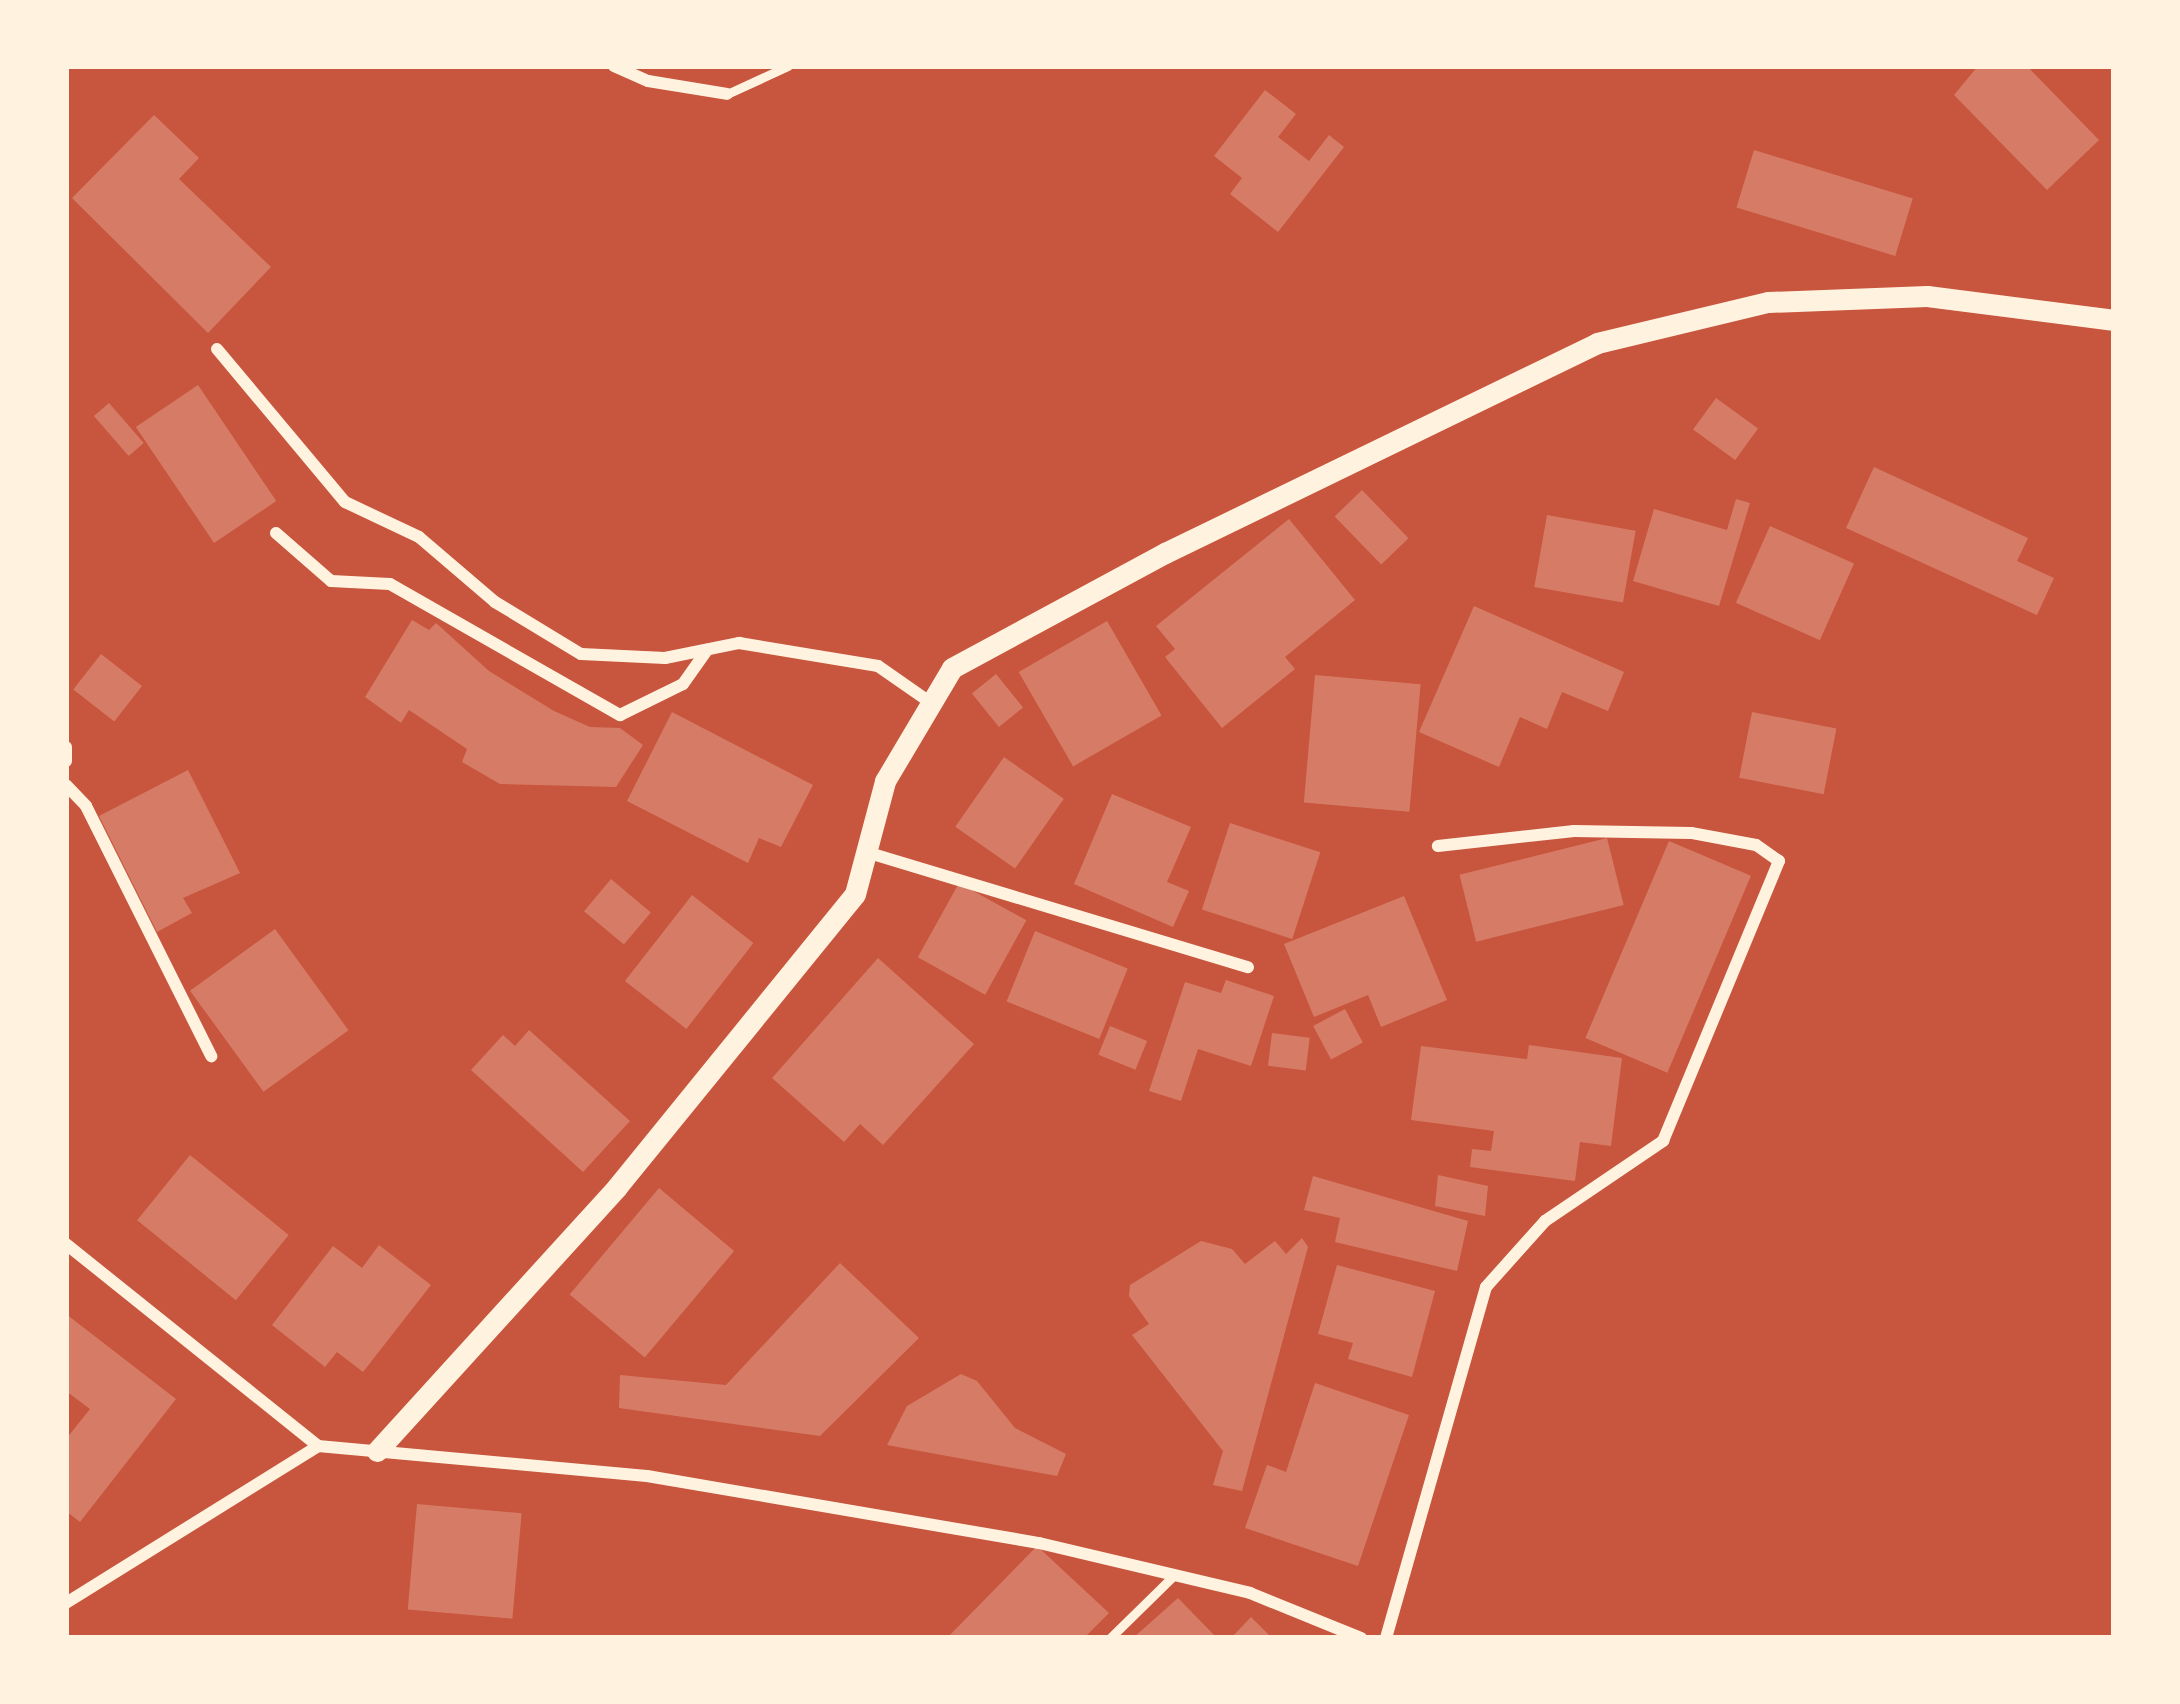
<!DOCTYPE html>
<html>
<head>
<meta charset="utf-8">
<style>
	body { margin:0 }
	#map { position:relative; width:2180px; height:1704px; overflow:hidden; background:#c8553d; font-family:"Source Sans 3",sans-serif }
	div>[style] { position:absolute }
	[style*='--x'] { left:calc(var(--x)*1px); top:calc(var(--y)*1px); width:calc(var(--w)*1px); rotate:calc(var(--a)*1deg) }
	.building>* { inset:0; background:#d67c66; transform-origin:0 0 }
	.service>* { height:9px; margin:-4.5px; padding:0 4.5px; transform-origin:4.5px; border-radius:4.5px; background:#fff3e0 }
	.minor>* { height:12px; margin:-6px; padding:0 6px; transform-origin:6px; border-radius:6px; background:#fff3e0 }
	.tertiary>* { height:21px; margin:-10.5px; padding:0 10.5px; transform-origin:10.5px; border-radius:10.5px; background:#fff3e0 }
	span { translate:-50% -50%; white-space:nowrap; text-align:center; line-height:1.15; -webkit-text-stroke:12px #fff3e0; paint-order:stroke }
	.frame { position:absolute; inset:0; border:69px solid #fff3e0; pointer-events:none }
</style>
</head>
<body>
<div id="map">
	<div class="building">
		<i style="clip-path:polygon(1978px 66px,2027px 66px,2099px 140px,2047px 190px,1954px 95px)"></i>
		<i style="clip-path:polygon(1265px 90px,1296px 114px,1278px 137px,1309px 161px,1329px 135px,1344px 147px,1278px 232px,1230px 194px,1242px 178px,1214px 156px)"></i>
		<i style="clip-path:polygon(154px 115px,199px 158px,179px 179px,271px 267px,208px 333px,72px 198px)"></i>
		<i style="left:1754px;top:150px;width:166px;height:60px;rotate:17deg"></i>
		<i style="left:198px;top:385px;width:140px;height:75px;rotate:56deg"></i>
		<i style="left:1716px;top:398px;width:52px;height:39px;rotate:36deg"></i>
		<i style="left:109px;top:403px;width:53px;height:20px;rotate:49deg"></i>
		<i style="clip-path:polygon(1874px 467px,2028px 538px,2017px 561px,2054px 578px,2037px 615px,1846px 528px)"></i>
		<i style="left:1362px;top:490px;width:67px;height:38px;rotate:46deg"></i>
		<i style="clip-path:polygon(1736px 499px,1750px 503px,1719px 606px,1633px 581px,1654px 509px,1727px 530px)"></i>
		<i style="left:1547px;top:515px;width:90px;height:73px;rotate:10deg"></i>
		<i style="clip-path:polygon(1289px 519px,1355px 600px,1285px 657px,1295px 669px,1222px 728px,1165px 657px,1175px 649px,1156px 626px)"></i>
		<i style="left:1770px;top:526px;width:92px;height:84px;rotate:24deg"></i>
		<i style="clip-path:polygon(1474px 606px,1624px 672px,1608px 711px,1562px 692px,1547px 729px,1520px 717px,1499px 767px,1419px 732px)"></i>
		<i style="clip-path:polygon(412px 620px,429px 630px,436px 623px,489px 671px,554px 711px,590px 727px,620px 728px,643px 745px,616px 787px,500px 784px,462px 762px,467px 749px,409px 710px,401px 723px,365px 697px)"></i>
		<i style="left:1107px;top:621px;width:109px;height:102px;rotate:60deg"></i>
		<i style="left:101px;top:654px;width:52px;height:45px;rotate:38deg"></i>
		<i style="left:996px;top:674px;width:43px;height:31px;rotate:51deg"></i>
		<i style="left:1315px;top:675px;width:106px;height:128px;rotate:5deg"></i>
		<i style="clip-path:polygon(672px 712px,813px 785px,781px 847px,759px 838px,748px 863px,627px 801px)"></i>
		<i style="left:1752px;top:712px;width:86px;height:67px;rotate:11deg"></i>
		<i style="left:1004px;top:757px;width:73px;height:85px;rotate:35deg"></i>
		<i style="clip-path:polygon(188px 770px,240px 873px,183px 898px,192px 913px,157px 932px,99px 816px)"></i>
		<i style="clip-path:polygon(1112px 794px,1191px 827px,1167px 882px,1189px 891px,1173px 927px,1074px 884px)"></i>
		<i style="left:1230px;top:823px;width:95px;height:91px;rotate:18deg"></i>
		<i style="left:1607px;top:838px;width:69px;height:152px;rotate:76deg"></i>
		<i style="left:1669px;top:841px;width:89px;height:214px;rotate:23deg"></i>
		<i style="left:611px;top:879px;width:52px;height:42px;rotate:40deg"></i>
		<i style="left:959px;top:883px;width:77px;height:85px;rotate:29deg"></i>
		<i style="left:692px;top:895px;width:78px;height:109px;rotate:38deg"></i>
		<i style="clip-path:polygon(1404px 896px,1447px 1000px,1381px 1027px,1368px 995px,1314px 1017px,1284px 944px)"></i>
		<i style="left:275px;top:929px;width:125px;height:105px;rotate:54deg"></i>
		<i style="left:1035px;top:931px;width:100px;height:76px;rotate:22deg"></i>
		<i style="clip-path:polygon(878px 958px,974px 1044px,883px 1145px,860px 1124px,844px 1142px,772px 1078px)"></i>
		<i style="clip-path:polygon(1226px 980px,1274px 996px,1251px 1066px,1198px 1049px,1181px 1101px,1149px 1091px,1185px 982px,1221px 993px)"></i>
		<i style="left:1345px;top:1009px;width:38px;height:36px;rotate:62deg"></i>
		<i style="left:1110px;top:1026px;width:40px;height:31px;rotate:22deg"></i>
		<i style="clip-path:polygon(529px 1030px,630px 1121px,583px 1172px,471px 1070px,503px 1035px,515px 1046px)"></i>
		<i style="left:1272px;top:1033px;width:38px;height:33px;rotate:7deg"></i>
		<i style="clip-path:polygon(1529px 1045px,1622px 1058px,1611px 1146px,1580px 1142px,1575px 1181px,1470px 1167px,1472px 1149px,1491px 1151px,1494px 1131px,1411px 1120px,1421px 1046px,1527px 1059px)"></i>
		<i style="left:190px;top:1155px;width:127px;height:84px;rotate:39deg"></i>
		<i style="clip-path:polygon(1438px 1175px,1488px 1186px,1485px 1216px,1435px 1206px)"></i>
		<i style="clip-path:polygon(1313px 1176px,1468px 1221px,1457px 1271px,1335px 1242px,1340px 1218px,1304px 1210px)"></i>
		<i style="left:659px;top:1188px;width:98px;height:139px;rotate:40deg"></i>
		<i style="clip-path:polygon(1302px 1238px,1308px 1247px,1242px 1491px,1213px 1485px,1223px 1451px,1132px 1335px,1149px 1324px,1129px 1296px,1130px 1285px,1201px 1241px,1232px 1249px,1245px 1264px,1275px 1241px,1286px 1254px)"></i>
		<i style="clip-path:polygon(379px 1245px,431px 1285px,363px 1372px,337px 1352px,325px 1367px,272px 1325px,333px 1246px,362px 1268px)"></i>
		<i style="clip-path:polygon(840px 1263px,919px 1338px,820px 1436px,619px 1408px,620px 1375px,726px 1385px)"></i>
		<i style="clip-path:polygon(1337px 1265px,1435px 1291px,1412px 1377px,1348px 1359px,1353px 1343px,1318px 1334px)"></i>
		<i style="clip-path:polygon(66px 1314px,176px 1399px,80px 1522px,66px 1511px,66px 1439px,90px 1409px,66px 1391px)"></i>
		<i style="clip-path:polygon(961px 1374px,977px 1381px,1015px 1428px,1066px 1454px,1057px 1476px,887px 1445px,907px 1406px)"></i>
		<i style="clip-path:polygon(1315px 1383px,1409px 1415px,1358px 1566px,1245px 1528px,1267px 1465px,1286px 1472px)"></i>
		<i style="left:417px;top:1504px;width:105px;height:106px;rotate:5deg"></i>
		<i style="clip-path:polygon(1037px 1546px,1109px 1613px,1084px 1638px,947px 1638px)"></i>
		<i style="clip-path:polygon(1178px 1598px,1217px 1638px,1133px 1638px)"></i>
		<i style="clip-path:polygon(1251px 1617px,1272px 1638px,1231px 1638px)"></i>
	</div>
	<div class="service">
		<i style="--x:727;--y:94;--w:67;--a:-24.7"></i>
		<i style="--x:1110;--y:1638;--w:90;--a:-44.5"></i>
	</div>
	<div class="minor">
		<i style="--x:614;--y:66;--w:37;--a:24"></i>
		<i style="--x:648;--y:81;--w:80;--a:9.3"></i>
		<i style="--x:217;--y:349;--w:199;--a:50.1"></i>
		<i style="--x:345;--y:502;--w:82;--a:25.3"></i>
		<i style="--x:419;--y:537;--w:100;--a:40.5"></i>
		<i style="--x:495;--y:602;--w:100;--a:31.2"></i>
		<i style="--x:581;--y:654;--w:84;--a:2.7"></i>
		<i style="--x:665;--y:658;--w:76;--a:-11.5"></i>
		<i style="--x:739;--y:643;--w:141;--a:9.4"></i>
		<i style="--x:878;--y:666;--w:65;--a:34.9"></i>
		<i style="--x:276;--y:533;--w:73;--a:41.1"></i>
		<i style="--x:331;--y:581;--w:59;--a:2.9"></i>
		<i style="--x:390;--y:584;--w:265;--a:29.7"></i>
		<i style="--x:620;--y:715;--w:70;--a:-26.2"></i>
		<i style="--x:683;--y:684;--w:42;--a:-54.8"></i>
		<i style="--x:66;--y:747;--w:14;--a:90"></i>
		<i style="--x:66;--y:785;--w:29;--a:46"></i>
		<i style="--x:86;--y:806;--w:280;--a:63.4"></i>
		<i style="--x:866;--y:852;--w:399;--a:16.8"></i>
		<i style="--x:66;--y:1244;--w:323;--a:38.7"></i>
		<i style="--x:318;--y:1446;--w:330;--a:5.2"></i>
		<i style="--x:647;--y:1476;--w:398;--a:9.7"></i>
		<i style="--x:1039;--y:1543;--w:217;--a:13.3"></i>
		<i style="--x:1250;--y:1593;--w:120;--a:22.1"></i>
		<i style="--x:66;--y:1603;--w:297;--a:-31.9"></i>
		<i style="--x:1386;--y:1638;--w:365;--a:-74.1"></i>
		<i style="--x:1486;--y:1287;--w:89;--a:-48.2"></i>
		<i style="--x:1545;--y:1221;--w:143;--a:-34.1"></i>
		<i style="--x:1663;--y:1141;--w:303;--a:-67.5"></i>
		<i style="--x:1779;--y:861;--w:28;--a:-145"></i>
		<i style="--x:1756;--y:845;--w:66;--a:-169.5"></i>
		<i style="--x:1691;--y:833;--w:117;--a:-179"></i>
		<i style="--x:1574;--y:831;--w:137;--a:173.7"></i>
	</div>
	<div class="tertiary">
		<i style="--x:377;--y:1451;--w:357;--a:-47.7"></i>
		<i style="--x:617;--y:1187;--w:377;--a:-50.9"></i>
		<i style="--x:855;--y:894;--w:117;--a:-75.1"></i>
		<i style="--x:885;--y:781;--w:131;--a:-59.3"></i>
		<i style="--x:952;--y:668;--w:242;--a:-28.4"></i>
		<i style="--x:1165;--y:553;--w:480;--a:-25.9"></i>
		<i style="--x:1597;--y:343;--w:176;--a:-13.5"></i>
		<i style="--x:1768;--y:302;--w:159;--a:-2.2"></i>
		<i style="--x:1927;--y:296;--w:189;--a:7.3"></i>
	</div>
	<div class="frame"></div>
</div>
</body>
</html>
